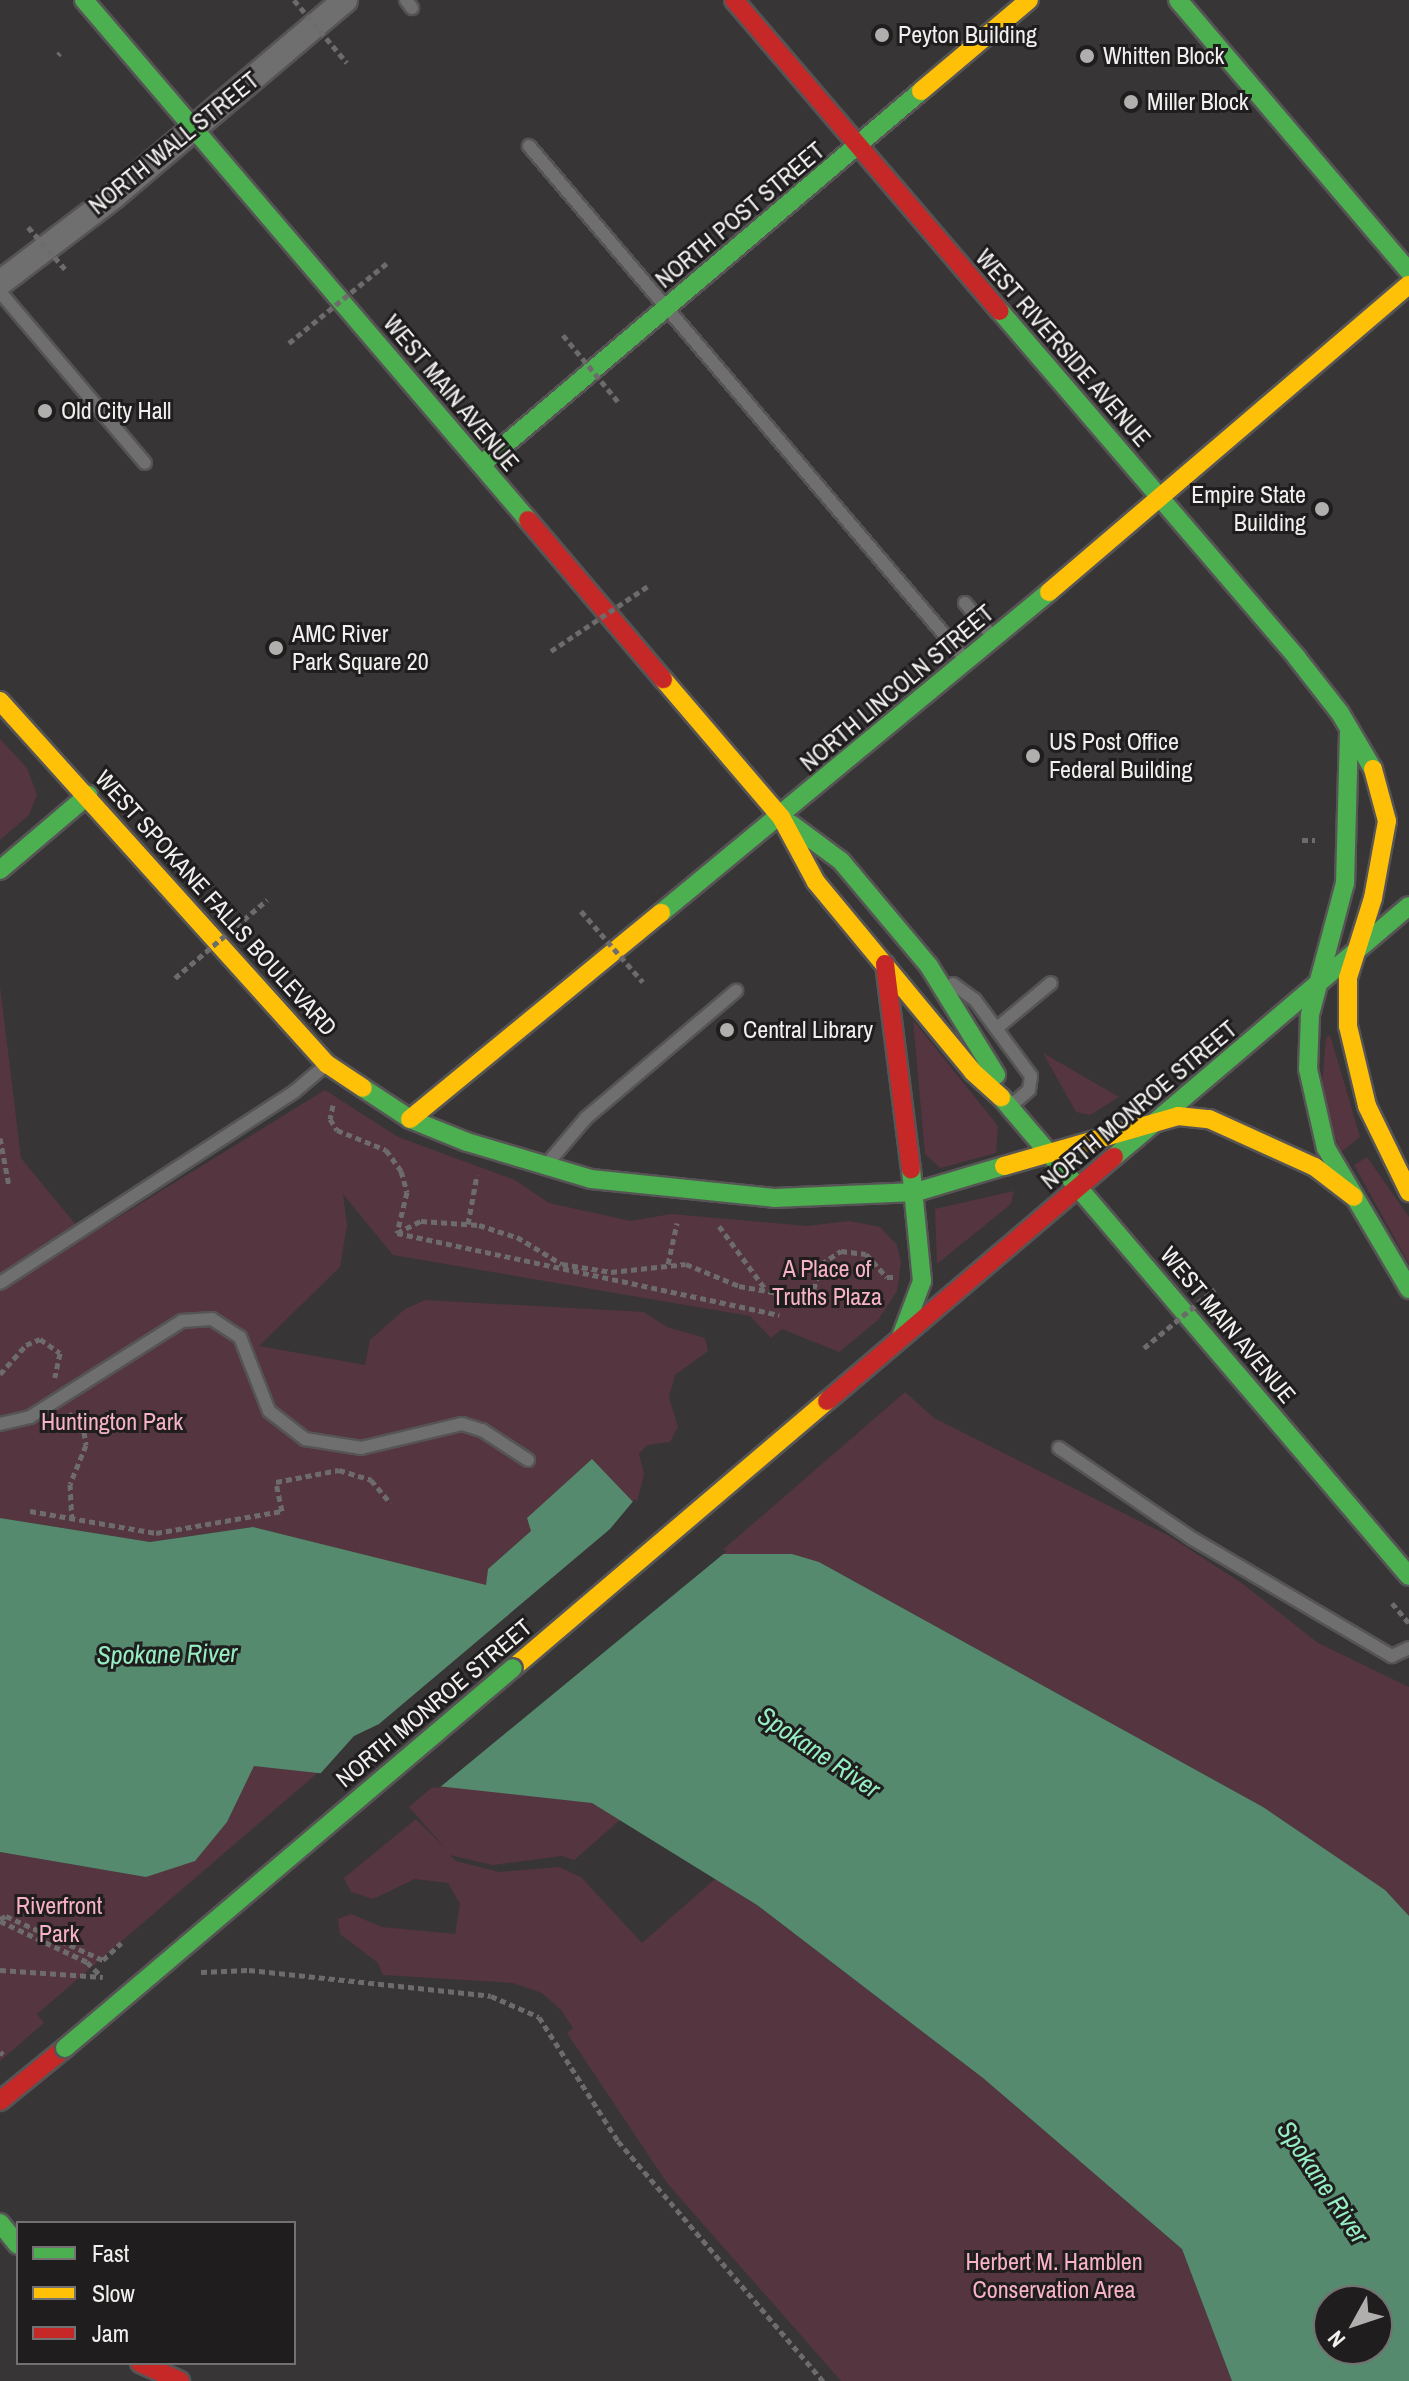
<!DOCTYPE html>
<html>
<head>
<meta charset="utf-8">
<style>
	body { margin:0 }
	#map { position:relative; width:1409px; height:2381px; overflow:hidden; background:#383536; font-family:"Archivo Narrow",sans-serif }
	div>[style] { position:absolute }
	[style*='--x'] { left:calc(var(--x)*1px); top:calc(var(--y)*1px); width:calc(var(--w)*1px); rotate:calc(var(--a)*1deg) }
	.green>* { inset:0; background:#553540 }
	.water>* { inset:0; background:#558a6f }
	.pier>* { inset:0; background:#383536 }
	.path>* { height:5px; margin-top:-2.5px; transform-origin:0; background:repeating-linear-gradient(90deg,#6d6b6c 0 6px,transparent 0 10px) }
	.roads { filter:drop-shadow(2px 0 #565455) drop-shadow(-2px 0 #565455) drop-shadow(0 2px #565455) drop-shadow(0 -2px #565455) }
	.lane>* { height:12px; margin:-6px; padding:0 6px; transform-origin:6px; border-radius:6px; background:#706f6f }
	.street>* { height:24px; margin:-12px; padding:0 12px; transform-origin:12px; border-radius:12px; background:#706f6f }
	.fast>* { height:18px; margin:-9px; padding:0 9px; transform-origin:9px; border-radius:9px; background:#4caf50 }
	.slow>* { height:18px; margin:-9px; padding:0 9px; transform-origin:9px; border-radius:9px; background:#ffc107 }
	.jam>* { height:18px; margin:-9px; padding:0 9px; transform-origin:9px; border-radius:9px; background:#c62828 }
	.path-bridge>* { height:5px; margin-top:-2.5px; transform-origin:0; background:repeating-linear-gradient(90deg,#6d6b6c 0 6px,transparent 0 10px) }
	.bridges { filter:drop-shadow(2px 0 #565455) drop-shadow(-2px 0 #565455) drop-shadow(0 2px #565455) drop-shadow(0 -2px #565455) }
	.fast-bridge>* { height:18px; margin:-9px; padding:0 9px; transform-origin:9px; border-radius:9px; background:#4caf50 }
	.dots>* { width:22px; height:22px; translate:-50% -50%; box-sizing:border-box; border:4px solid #1f1d1d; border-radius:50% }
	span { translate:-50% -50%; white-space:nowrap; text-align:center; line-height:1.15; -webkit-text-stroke:6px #1f1d1d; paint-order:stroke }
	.poi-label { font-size:24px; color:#f2efef }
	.left { translate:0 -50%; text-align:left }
	.right { translate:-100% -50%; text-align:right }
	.street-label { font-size:24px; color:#f2efef }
	.park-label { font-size:24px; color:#f7b2c6 }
	.water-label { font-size:26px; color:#95edc1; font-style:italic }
	.legend { position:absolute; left:16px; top:2221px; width:280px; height:144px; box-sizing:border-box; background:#1f1d1d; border:2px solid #737171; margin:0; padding:10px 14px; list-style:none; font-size:24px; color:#f2efef }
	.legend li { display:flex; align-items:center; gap:16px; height:40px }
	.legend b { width:40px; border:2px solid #737171 }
	.north { position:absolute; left:1313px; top:2285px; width:80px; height:80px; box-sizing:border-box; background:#1f1d1d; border:2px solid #737171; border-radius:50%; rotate:230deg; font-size:22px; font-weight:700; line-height:32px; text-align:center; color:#f2efef }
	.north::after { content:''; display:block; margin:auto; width:28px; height:36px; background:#b1aeae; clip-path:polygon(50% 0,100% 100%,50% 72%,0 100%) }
</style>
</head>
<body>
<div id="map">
	<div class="green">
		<i style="clip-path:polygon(0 739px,27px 768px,37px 795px,29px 815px,0 840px)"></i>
		<i style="clip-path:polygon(0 986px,21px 1158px,86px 1237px,325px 1090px,398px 1137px,515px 1180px,549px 1203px,631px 1221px,671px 1214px,807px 1226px,849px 1221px,880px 1227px,897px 1245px,901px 1262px,897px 1291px,878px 1320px,839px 1352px,782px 1329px,771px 1338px,750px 1316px,393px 1255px,343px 1194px,347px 1225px,340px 1267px,259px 1346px,365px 1365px,370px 1340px,405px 1309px,425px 1300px,644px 1312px,667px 1327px,705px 1338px,708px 1351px,675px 1375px,669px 1397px,678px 1427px,670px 1442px,647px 1445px,639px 1454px,644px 1474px,636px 1506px,592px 1460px,531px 1531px,488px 1569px,486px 1586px,253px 1527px,150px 1542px,0 1518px)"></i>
		<i style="clip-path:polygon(913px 1020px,998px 1126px,996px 1153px,940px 1168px,925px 1154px)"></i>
		<i style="clip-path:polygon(1330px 1035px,1360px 1137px,1341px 1152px,1321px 1098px,1326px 1038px)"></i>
		<i style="clip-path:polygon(1043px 1053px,1119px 1097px,1090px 1115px,1076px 1112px)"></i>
		<i style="clip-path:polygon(1367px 1157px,1409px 1217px,1409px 1264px,1354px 1165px)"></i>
		<i style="clip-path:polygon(1014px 1191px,1011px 1204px,937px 1264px,935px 1209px)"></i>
		<i style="clip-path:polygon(905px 1392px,934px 1418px,1169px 1536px,1243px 1584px,1318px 1643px,1409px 1687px,1409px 1916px,1384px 1890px,1263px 1807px,819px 1562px,792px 1554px,718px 1554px)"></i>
		<i style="clip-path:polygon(254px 1766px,321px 1770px,37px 2014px,44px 2023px,0 2061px,0 1852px,147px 1877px,227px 1822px)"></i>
		<i style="clip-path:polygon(436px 1784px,592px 1803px,620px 1820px,574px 1860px,562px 1856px,492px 1865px,450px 1855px,456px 1861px,499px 1872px,559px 1867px,581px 1877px,642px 1943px,715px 1879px,757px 1905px,983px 2078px,1182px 2249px,1232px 2381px,841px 2381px,667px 2183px,567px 2033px,573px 2028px,561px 2010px,542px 1993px,513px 1983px,383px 1975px,378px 1963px,340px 1934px,338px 1919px,351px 1914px,382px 1927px,455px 1934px,460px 1904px,448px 1883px,415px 1879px,373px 1899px,351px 1892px,344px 1878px,416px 1819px,446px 1849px,409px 1807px)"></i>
	</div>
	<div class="water">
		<i style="clip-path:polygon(evenodd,592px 1459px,657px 1527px,718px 1554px,792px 1554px,819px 1562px,1263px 1807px,1385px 1890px,1409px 1916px,1409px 2381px,1232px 2381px,1182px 2249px,983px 2078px,757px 1905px,592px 1803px,254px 1766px,227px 1822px,195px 1861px,146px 1877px,0 1852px,0 1518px,150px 1542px,253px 1527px,486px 1585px,488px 1569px,531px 1531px,527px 1518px,592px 1459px,1329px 2301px,1377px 2301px,1377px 2349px,1329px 2349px,1329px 2301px)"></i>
	</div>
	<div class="pier">
		<i style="clip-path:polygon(635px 1499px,659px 1524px,700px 1545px,727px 1551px,439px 1788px,320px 1774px,354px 1736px,379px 1724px,610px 1529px)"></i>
	</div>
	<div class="path">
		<i style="--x:58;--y:55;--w:3;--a:-45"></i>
		<i style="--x:1302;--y:840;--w:13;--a:0"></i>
		<i style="--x:333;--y:1105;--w:14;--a:102"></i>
		<i style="--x:330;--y:1119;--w:13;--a:58"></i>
		<i style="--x:337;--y:1130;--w:53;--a:22.2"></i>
		<i style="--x:386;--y:1150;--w:26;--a:54"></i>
		<i style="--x:401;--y:1171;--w:22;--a:74"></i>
		<i style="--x:407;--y:1192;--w:42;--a:103.7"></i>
		<i style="--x:397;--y:1233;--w:391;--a:12.1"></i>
		<i style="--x:0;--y:1138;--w:49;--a:79.4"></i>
		<i style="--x:468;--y:1224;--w:50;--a:-79.6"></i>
		<i style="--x:719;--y:1226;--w:79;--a:53.7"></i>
		<i style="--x:397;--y:1233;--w:27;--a:-27"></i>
		<i style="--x:421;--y:1221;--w:58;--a:3.9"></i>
		<i style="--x:479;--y:1225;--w:40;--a:18"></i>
		<i style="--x:517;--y:1237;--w:52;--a:31"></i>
		<i style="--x:562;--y:1264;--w:50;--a:9.3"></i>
		<i style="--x:611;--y:1272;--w:75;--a:-6.1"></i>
		<i style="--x:686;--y:1264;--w:57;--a:22.5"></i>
		<i style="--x:739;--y:1286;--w:73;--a:10.2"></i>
		<i style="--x:811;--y:1299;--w:36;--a:-74"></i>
		<i style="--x:821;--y:1264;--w:24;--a:-33"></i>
		<i style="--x:841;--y:1251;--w:25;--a:7"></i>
		<i style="--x:866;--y:1254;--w:31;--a:48"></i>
		<i style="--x:887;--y:1277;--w:7;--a:0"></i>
		<i style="--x:668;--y:1264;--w:42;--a:-77.6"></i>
		<i style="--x:0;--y:1374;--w:39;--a:-48"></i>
		<i style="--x:26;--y:1345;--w:15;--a:-23"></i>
		<i style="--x:40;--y:1339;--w:24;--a:35"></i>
		<i style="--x:60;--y:1353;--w:25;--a:102"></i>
		<i style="--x:69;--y:1413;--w:24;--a:52"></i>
		<i style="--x:84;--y:1432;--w:13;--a:81"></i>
		<i style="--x:86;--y:1445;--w:42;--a:112.3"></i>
		<i style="--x:70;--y:1484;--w:34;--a:87"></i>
		<i style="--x:30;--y:1511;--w:128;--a:9.9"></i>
		<i style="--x:156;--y:1533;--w:128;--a:-9.9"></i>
		<i style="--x:282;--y:1511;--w:30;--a:-102"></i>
		<i style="--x:276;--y:1482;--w:64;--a:-10.8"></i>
		<i style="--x:339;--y:1470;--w:34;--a:17"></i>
		<i style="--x:371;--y:1480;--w:30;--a:50"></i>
		<i style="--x:1392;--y:1603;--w:26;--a:50"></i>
		<i style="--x:0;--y:1919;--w:7;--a:-27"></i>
		<i style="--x:6;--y:1916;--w:107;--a:24.4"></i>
		<i style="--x:103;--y:1960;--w:25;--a:-43"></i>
		<i style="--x:0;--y:1921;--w:96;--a:25.2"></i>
		<i style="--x:87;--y:1962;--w:20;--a:45"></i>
		<i style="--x:0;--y:1970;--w:103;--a:3.9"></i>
		<i style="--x:201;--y:1972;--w:48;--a:-2.4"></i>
		<i style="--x:249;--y:1970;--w:243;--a:6.1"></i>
		<i style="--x:491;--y:1996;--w:52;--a:23.6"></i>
		<i style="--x:539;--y:2017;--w:147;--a:57.5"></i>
		<i style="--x:618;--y:2141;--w:316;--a:49.5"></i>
		<i style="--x:0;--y:2052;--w:4;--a:34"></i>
	</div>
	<div class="roads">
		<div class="lane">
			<i style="--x:406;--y:0;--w:10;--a:53"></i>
			<i style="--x:529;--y:146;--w:673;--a:49.64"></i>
			<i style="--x:0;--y:292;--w:224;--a:49.7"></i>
			<i style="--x:965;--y:603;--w:44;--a:50.5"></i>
			<i style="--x:953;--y:984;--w:27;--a:36"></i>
			<i style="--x:975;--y:1000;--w:94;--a:53.6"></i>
			<i style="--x:1031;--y:1076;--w:14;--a:98"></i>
			<i style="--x:1029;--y:1090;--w:20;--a:139"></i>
			<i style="--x:997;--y:1028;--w:70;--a:-39.8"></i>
			<i style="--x:547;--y:1164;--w:60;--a:-49.7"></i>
			<i style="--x:586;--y:1118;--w:197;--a:-40.3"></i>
			<i style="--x:0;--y:1283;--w:351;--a:-33"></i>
			<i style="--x:294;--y:1092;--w:42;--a:-40.2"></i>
			<i style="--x:0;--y:1424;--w:31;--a:-13"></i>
			<i style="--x:30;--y:1417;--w:180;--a:-32.3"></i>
			<i style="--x:182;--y:1321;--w:30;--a:-4"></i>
			<i style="--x:212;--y:1319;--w:33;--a:33"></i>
			<i style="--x:240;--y:1337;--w:79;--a:68.6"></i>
			<i style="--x:269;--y:1411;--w:46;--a:37.9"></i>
			<i style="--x:305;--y:1439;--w:57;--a:9.1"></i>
			<i style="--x:361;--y:1448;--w:104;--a:-13.4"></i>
			<i style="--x:462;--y:1424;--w:21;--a:17"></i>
			<i style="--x:482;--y:1430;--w:55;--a:33.1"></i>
			<i style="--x:1059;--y:1448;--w:162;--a:34.2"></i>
			<i style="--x:1193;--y:1539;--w:231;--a:30.5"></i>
			<i style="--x:1392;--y:1656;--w:19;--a:-25"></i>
		</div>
		<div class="street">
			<i style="--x:0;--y:283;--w:143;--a:-37.3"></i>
			<i style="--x:114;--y:196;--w:303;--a:-40.3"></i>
		</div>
		<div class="fast">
			<i style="--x:84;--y:0;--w:684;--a:49.51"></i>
			<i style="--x:1178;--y:0;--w:356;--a:49.6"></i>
			<i style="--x:1000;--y:311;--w:457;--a:49.4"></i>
			<i style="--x:1297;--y:658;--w:70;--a:52"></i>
			<i style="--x:1340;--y:713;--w:65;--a:59.5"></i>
			<i style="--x:481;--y:465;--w:577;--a:-40.36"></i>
			<i style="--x:1349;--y:732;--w:151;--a:91.5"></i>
			<i style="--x:1345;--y:883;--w:137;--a:104.9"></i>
			<i style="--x:1310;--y:1015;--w:54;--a:92.1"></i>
			<i style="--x:1308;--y:1069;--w:81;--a:77.2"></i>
			<i style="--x:1326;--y:1148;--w:164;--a:59.5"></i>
			<i style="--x:791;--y:824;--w:62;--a:36.5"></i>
			<i style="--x:841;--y:861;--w:137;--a:50"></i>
			<i style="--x:929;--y:966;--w:128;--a:58.4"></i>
			<i style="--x:0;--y:870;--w:116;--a:-40.4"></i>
			<i style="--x:661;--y:913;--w:504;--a:-39.6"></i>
			<i style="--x:363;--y:1088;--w:56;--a:33.4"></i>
			<i style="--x:410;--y:1119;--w:61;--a:22"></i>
			<i style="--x:467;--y:1142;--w:129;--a:16.6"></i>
			<i style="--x:591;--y:1179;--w:184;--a:5.9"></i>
			<i style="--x:774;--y:1198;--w:142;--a:-2.4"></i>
			<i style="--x:916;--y:1192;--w:92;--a:-16.5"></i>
			<i style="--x:1001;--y:1097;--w:629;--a:49.58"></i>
			<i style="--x:1114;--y:1157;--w:387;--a:-40.4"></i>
			<i style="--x:901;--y:1337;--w:60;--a:-69.4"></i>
			<i style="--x:922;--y:1281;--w:113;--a:-95.6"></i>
			<i style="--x:0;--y:2223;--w:28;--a:51"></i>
		</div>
		<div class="slow">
			<i style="--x:921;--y:91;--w:141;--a:-40.1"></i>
			<i style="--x:1049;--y:592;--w:473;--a:-40.5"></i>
			<i style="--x:663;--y:679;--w:182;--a:49.5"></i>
			<i style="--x:781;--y:817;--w:74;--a:61.7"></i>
			<i style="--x:816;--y:882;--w:246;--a:50.4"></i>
			<i style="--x:973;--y:1072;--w:38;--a:42"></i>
			<i style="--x:0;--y:701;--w:489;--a:48"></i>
			<i style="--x:327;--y:1064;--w:43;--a:33.7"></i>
			<i style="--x:1373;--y:769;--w:54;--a:74.9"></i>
			<i style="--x:1387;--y:821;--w:78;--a:100.3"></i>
			<i style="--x:1373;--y:898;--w:84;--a:107.4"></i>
			<i style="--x:1348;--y:978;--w:48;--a:90"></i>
			<i style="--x:1348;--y:1026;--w:82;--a:76.6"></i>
			<i style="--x:1367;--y:1106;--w:96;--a:64"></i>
			<i style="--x:410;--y:1119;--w:325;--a:-39.4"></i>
			<i style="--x:1004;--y:1166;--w:181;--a:-16"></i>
			<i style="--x:1178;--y:1116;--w:31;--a:6"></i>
			<i style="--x:1209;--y:1119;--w:116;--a:24.4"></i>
			<i style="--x:1315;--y:1167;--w:49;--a:37.6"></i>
			<i style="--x:513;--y:1668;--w:412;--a:-40.4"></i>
		</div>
		<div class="jam">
			<i style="--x:734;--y:0;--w:409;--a:49.5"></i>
			<i style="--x:528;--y:520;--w:209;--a:49.7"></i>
			<i style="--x:885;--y:964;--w:207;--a:82.8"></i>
			<i style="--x:827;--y:1401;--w:377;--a:-40.4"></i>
			<i style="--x:0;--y:2101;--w:84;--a:-39.2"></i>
			<i style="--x:140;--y:2363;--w:44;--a:24.2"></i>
		</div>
	</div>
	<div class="path-bridge">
		<i style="--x:294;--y:0;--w:82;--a:49.9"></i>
		<i style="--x:28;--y:227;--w:56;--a:48.6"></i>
		<i style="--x:563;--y:335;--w:89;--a:50.4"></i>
		<i style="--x:289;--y:343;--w:127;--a:-39.2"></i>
		<i style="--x:551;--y:651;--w:117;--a:-33.8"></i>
		<i style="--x:581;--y:911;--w:94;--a:48.9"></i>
		<i style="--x:175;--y:978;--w:121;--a:-40.3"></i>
		<i style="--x:1144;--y:1348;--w:92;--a:-39.7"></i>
	</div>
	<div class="bridges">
		<div class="fast-bridge">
			<i style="--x:65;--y:2048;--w:587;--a:-40.31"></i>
		</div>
	</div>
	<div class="dots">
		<i style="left:882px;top:35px;background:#b1aeae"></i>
		<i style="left:1087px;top:56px;background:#b1aeae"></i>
		<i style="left:1131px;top:102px;background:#b1aeae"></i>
		<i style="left:45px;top:411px;background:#b1aeae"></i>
		<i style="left:1322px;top:509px;background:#b1aeae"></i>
		<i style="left:276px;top:648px;background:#b1aeae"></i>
		<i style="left:1033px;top:756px;background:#b1aeae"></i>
		<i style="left:727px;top:1030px;background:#b1aeae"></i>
	</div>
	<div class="poi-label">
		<span class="left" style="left:898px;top:35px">Peyton Building</span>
		<span class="left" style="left:1103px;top:56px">Whitten Block</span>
		<span class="left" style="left:1147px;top:102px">Miller Block</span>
		<span class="left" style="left:61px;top:411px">Old City Hall</span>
		<span class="right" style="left:1306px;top:509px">Empire State<br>Building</span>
		<span class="left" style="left:292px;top:648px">AMC River<br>Park Square 20</span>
		<span class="left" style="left:1049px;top:756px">US Post Office<br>Federal Building</span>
		<span class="left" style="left:743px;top:1030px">Central Library</span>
	</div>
	<div class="street-label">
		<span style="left:174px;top:143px;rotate:-39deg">NORTH WALL STREET</span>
		<span style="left:740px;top:215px;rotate:-40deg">NORTH POST STREET</span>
		<span style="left:1063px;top:348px;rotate:49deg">WEST RIVERSIDE AVENUE</span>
		<span style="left:451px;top:393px;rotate:50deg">WEST MAIN AVENUE</span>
		<span style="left:897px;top:688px;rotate:-40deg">NORTH LINCOLN STREET</span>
		<span style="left:216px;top:903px;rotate:48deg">WEST SPOKANE FALLS BOULEVARD</span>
		<span style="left:1139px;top:1105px;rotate:-40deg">NORTH MONROE STREET</span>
		<span style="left:1228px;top:1325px;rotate:50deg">WEST MAIN AVENUE</span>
		<span style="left:434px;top:1703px;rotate:-40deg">NORTH MONROE STREET</span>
	</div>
	<div class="park-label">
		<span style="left:827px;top:1283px">A Place of<br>Truths Plaza</span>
		<span style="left:112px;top:1422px">Huntington Park</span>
		<span style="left:59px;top:1920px">Riverfront<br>Park</span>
		<span style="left:1054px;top:2276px">Herbert M. Hamblen<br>Conservation Area</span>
	</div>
	<div class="water-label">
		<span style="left:167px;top:1654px;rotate:-1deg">Spokane River</span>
		<span style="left:819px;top:1752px;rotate:34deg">Spokane River</span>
		<span style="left:1323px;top:2182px;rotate:56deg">Spokane River</span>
	</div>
	<ul class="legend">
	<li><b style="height:10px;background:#4caf50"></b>Fast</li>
	<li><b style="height:10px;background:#ffc107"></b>Slow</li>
	<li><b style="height:10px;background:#c62828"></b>Jam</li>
	</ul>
	<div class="north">N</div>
</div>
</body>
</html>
